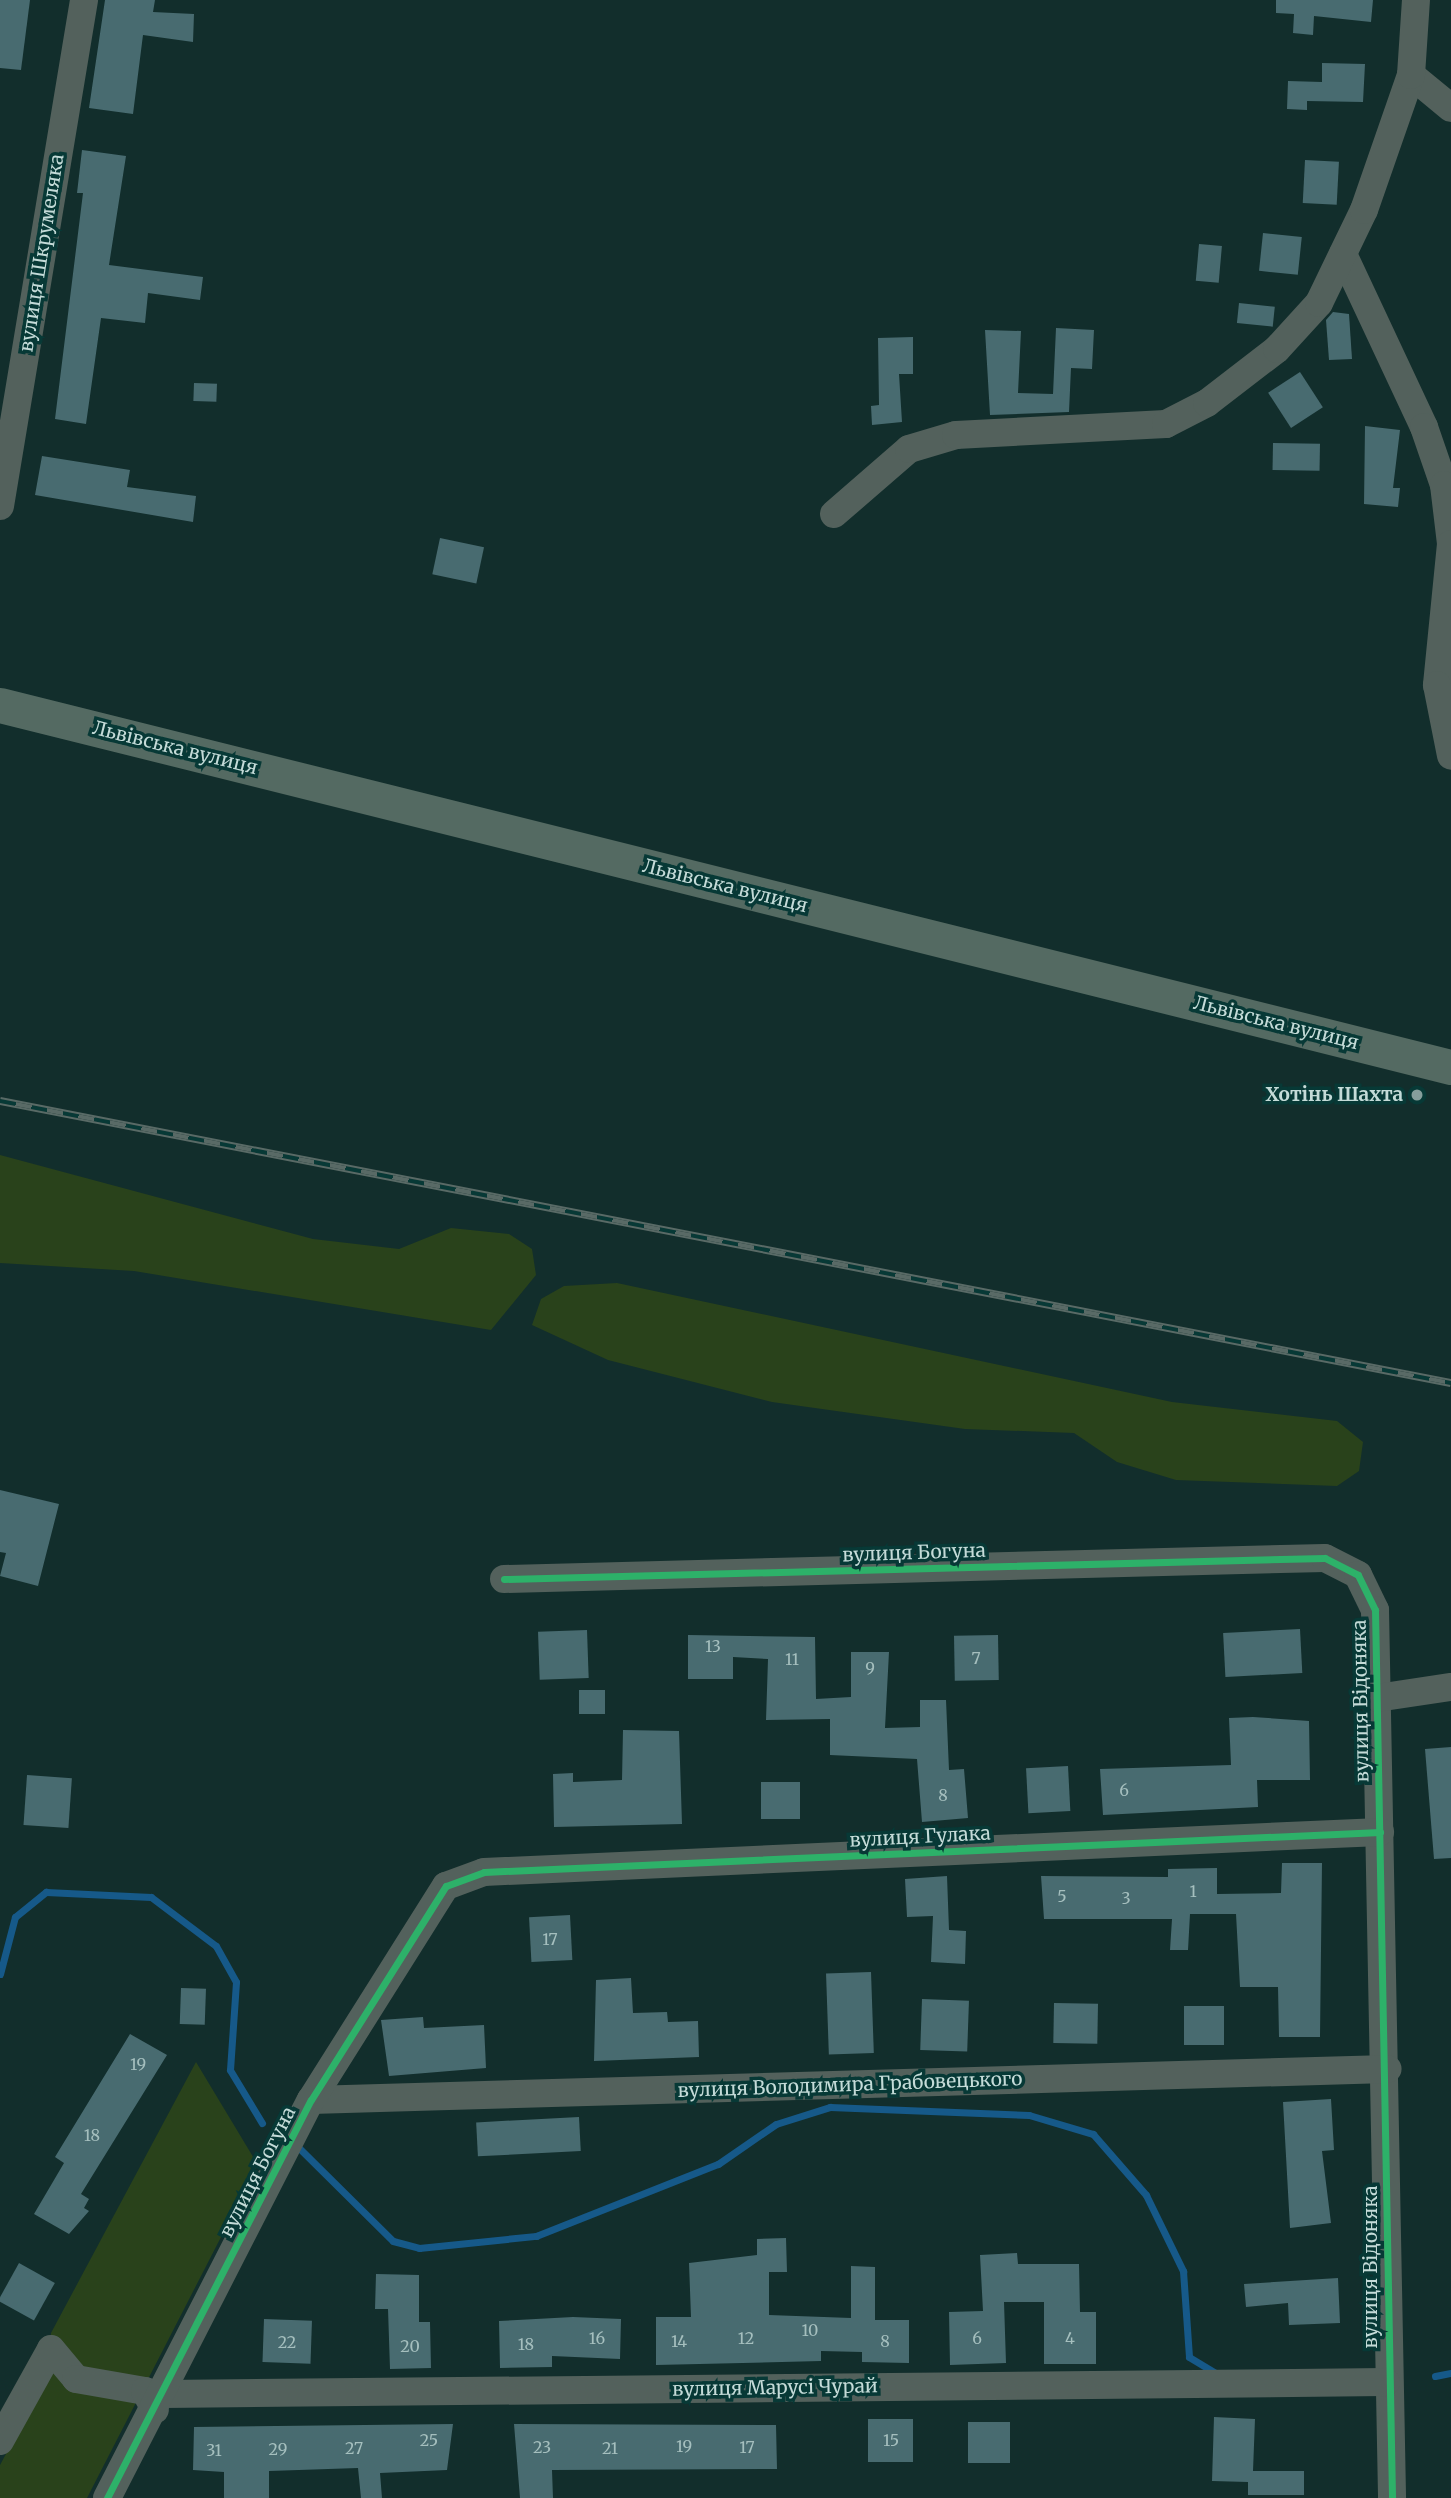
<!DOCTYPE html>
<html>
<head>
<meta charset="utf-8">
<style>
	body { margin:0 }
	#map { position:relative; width:1451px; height:2498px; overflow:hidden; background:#122e2c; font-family:Merriweather,serif }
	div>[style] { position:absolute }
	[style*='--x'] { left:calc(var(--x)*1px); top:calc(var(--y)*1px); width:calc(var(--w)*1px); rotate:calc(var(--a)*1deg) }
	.green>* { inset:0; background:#29421b }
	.stream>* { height:7px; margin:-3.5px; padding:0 3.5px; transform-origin:3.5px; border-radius:3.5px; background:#165989 }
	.building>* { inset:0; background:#486b70; transform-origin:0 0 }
	.minor>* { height:28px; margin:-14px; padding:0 14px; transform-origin:14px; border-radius:14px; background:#53615c }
	.major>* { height:35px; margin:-17.5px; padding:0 17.5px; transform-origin:17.5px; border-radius:17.5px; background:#546a62 }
	.rail>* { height:8px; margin-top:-4px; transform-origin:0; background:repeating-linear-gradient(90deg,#073936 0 16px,#596a66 0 32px); box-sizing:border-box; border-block:2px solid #596a66 }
	.cycleway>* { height:7px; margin:-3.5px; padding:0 3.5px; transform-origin:3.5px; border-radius:3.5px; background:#2db169 }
	.dots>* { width:19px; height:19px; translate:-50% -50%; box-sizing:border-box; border:4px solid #073936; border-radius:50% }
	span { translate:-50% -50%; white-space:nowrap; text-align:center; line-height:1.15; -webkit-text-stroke:7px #073936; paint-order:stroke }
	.number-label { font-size:16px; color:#a5bfbe }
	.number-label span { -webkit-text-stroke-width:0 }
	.street-label { font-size:19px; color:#c4dbd8 }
	.poi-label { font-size:19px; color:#c4dbd8; font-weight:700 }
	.right { translate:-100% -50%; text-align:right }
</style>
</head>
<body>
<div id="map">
	<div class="green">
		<i style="clip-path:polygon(0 1155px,313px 1239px,399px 1249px,451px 1228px,509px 1234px,532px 1249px,536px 1275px,491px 1330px,134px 1271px,0 1263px)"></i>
		<i style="clip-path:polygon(617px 1283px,1172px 1402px,1337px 1421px,1363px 1442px,1359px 1471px,1337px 1486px,1176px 1480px,1117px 1462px,1074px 1433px,965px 1429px,772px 1402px,608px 1360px,532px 1325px,541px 1299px,564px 1286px)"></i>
		<i style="clip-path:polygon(196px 2062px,258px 2165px,87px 2498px,0 2498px,0 2465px,48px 2376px,51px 2333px)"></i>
	</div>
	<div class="stream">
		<i style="--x:0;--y:1974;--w:59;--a:-75.3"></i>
		<i style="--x:15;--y:1917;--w:40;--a:-39"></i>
		<i style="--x:46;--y:1892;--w:105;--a:2.7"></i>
		<i style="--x:151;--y:1897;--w:81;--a:37"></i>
		<i style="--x:216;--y:1946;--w:41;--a:60.9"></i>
		<i style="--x:236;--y:1982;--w:88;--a:93.9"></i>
		<i style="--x:230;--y:2070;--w:62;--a:58.9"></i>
		<i style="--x:296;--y:2145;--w:136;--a:44.7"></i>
		<i style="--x:393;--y:2241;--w:27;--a:15"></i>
		<i style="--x:419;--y:2248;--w:118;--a:-5.9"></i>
		<i style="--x:536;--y:2236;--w:196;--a:-21.6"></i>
		<i style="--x:718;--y:2164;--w:70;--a:-34.6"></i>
		<i style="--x:776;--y:2124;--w:57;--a:-17.5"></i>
		<i style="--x:830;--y:2107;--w:199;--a:2.3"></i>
		<i style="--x:1029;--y:2115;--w:67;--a:16.5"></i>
		<i style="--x:1093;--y:2134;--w:81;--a:49"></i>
		<i style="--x:1146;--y:2195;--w:85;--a:64"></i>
		<i style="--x:1183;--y:2271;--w:86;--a:86"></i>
		<i style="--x:1189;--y:2357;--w:31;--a:31"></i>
		<i style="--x:1435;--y:2376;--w:16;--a:-11"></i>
	</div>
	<div class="building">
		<i style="clip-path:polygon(0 0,30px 0,21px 70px,0 68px)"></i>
		<i style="clip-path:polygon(105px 0,155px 0,153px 12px,194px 14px,193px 42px,143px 35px,133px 114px,89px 108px)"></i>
		<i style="clip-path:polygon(1276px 0,1373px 0,1371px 22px,1314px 16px,1313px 35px,1293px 33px,1294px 14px,1276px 13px)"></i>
		<i style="clip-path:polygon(1322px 63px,1365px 64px,1363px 102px,1307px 101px,1307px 110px,1287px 109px,1288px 81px,1322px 82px)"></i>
		<i style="clip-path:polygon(82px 150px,126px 156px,109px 265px,203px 277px,200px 300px,148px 293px,145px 323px,101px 318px,86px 424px,55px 419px,83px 193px,77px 193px)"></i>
		<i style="left:1305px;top:160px;width:34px;height:43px;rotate:3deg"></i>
		<i style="left:1263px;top:233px;width:39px;height:38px;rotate:6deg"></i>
		<i style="left:1199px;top:244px;width:23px;height:37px;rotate:5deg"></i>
		<i style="left:1239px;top:303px;width:36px;height:20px;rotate:6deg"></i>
		<i style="clip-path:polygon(1333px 312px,1349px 314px,1352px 359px,1329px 360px,1326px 320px)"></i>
		<i style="clip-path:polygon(1056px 328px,1094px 330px,1092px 369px,1071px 368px,1069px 412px,990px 415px,985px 330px,1021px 331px,1018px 393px,1053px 394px)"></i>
		<i style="clip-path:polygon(913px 337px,913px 374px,899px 374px,902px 422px,872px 425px,871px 406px,879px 405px,878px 338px)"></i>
		<i style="left:1300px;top:372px;width:42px;height:38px;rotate:57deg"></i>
		<i style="left:194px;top:383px;width:23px;height:18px;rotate:2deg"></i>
		<i style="clip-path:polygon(1365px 426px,1400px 430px,1393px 488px,1400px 488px,1398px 507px,1364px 504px)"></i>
		<i style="left:1273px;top:443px;width:47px;height:27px;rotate:1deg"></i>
		<i style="clip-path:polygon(42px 456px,130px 470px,127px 487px,196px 496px,193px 522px,35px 495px)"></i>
		<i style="left:440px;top:538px;width:45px;height:37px;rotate:12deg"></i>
		<i style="clip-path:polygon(0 1490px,59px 1504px,38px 1586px,0 1576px,6px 1553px,0 1552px)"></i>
		<i style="left:1300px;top:1629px;width:44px;height:77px;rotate:87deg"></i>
		<i style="left:587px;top:1630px;width:48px;height:49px;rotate:88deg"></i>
		<i style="clip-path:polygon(688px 1635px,815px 1637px,816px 1699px,851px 1697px,851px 1652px,889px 1652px,885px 1728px,920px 1727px,920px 1700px,946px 1700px,949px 1770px,964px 1769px,968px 1818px,922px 1822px,917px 1759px,830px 1755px,830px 1719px,766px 1720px,768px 1659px,733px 1657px,733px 1679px,688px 1679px)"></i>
		<i style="left:998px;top:1635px;width:45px;height:44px;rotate:89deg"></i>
		<i style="left:605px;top:1690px;width:24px;height:26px;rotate:90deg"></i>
		<i style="clip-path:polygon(1253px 1717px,1309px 1721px,1310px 1780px,1257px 1780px,1258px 1807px,1103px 1815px,1100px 1769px,1231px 1765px,1229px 1718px)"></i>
		<i style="clip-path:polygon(623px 1730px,679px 1731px,682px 1824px,554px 1827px,553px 1774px,573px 1773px,573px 1782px,622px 1780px)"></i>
		<i style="clip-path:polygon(1451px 1747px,1451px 1858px,1434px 1859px,1425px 1749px)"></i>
		<i style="left:1068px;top:1766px;width:45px;height:42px;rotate:87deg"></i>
		<i style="left:27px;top:1775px;width:45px;height:50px;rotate:4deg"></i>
		<i style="left:761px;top:1782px;width:39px;height:37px"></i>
		<i style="clip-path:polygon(1282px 1863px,1322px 1863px,1320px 2037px,1279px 2037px,1278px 1987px,1240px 1987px,1236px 1914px,1190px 1914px,1188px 1950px,1170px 1950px,1172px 1919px,1044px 1919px,1041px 1876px,1168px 1877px,1168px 1869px,1217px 1868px,1217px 1894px,1281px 1893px)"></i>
		<i style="clip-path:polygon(947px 1876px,949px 1930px,966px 1931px,965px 1964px,931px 1962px,933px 1916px,907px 1917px,905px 1879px)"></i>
		<i style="left:570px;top:1915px;width:45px;height:41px;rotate:87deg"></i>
		<i style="left:871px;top:1972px;width:81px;height:45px;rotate:88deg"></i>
		<i style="clip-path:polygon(631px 1978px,633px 2013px,667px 2012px,668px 2022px,698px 2021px,699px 2057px,594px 2061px,596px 1980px)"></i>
		<i style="left:181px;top:1988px;width:25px;height:36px;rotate:2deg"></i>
		<i style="left:922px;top:1999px;width:47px;height:51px;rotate:2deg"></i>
		<i style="left:1054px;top:2003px;width:44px;height:40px;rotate:1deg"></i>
		<i style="left:1184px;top:2006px;width:40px;height:39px"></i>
		<i style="clip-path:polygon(423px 2017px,424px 2028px,484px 2025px,486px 2068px,389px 2076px,381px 2020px)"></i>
		<i style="clip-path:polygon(130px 2034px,167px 2055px,81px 2194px,89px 2199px,84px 2208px,89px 2211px,69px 2234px,34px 2214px,64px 2163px,55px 2157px)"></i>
		<i style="clip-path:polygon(1331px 2099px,1334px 2150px,1322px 2151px,1331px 2223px,1290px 2228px,1283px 2102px)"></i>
		<i style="left:579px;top:2117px;width:34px;height:103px;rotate:87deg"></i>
		<i style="clip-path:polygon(786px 2238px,787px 2272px,769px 2272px,769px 2315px,851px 2318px,851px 2266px,875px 2267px,875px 2320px,909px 2320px,909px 2363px,862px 2362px,862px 2352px,821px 2351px,821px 2361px,656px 2365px,656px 2317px,691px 2317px,689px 2263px,757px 2255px,757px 2239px)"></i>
		<i style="clip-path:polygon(1017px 2253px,1018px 2264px,1079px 2264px,1080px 2312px,1096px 2312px,1096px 2364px,1044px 2364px,1044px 2302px,1004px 2302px,1006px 2363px,950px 2365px,949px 2312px,983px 2311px,980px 2255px)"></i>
		<i style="left:19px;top:2263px;width:41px;height:43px;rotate:29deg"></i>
		<i style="clip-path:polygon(376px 2274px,419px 2275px,419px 2322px,430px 2322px,431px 2368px,390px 2369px,388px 2309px,375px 2309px)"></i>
		<i style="clip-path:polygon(1338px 2278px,1340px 2323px,1289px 2325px,1288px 2303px,1246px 2307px,1244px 2284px)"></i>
		<i style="clip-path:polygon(573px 2317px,621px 2319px,620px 2359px,552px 2356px,552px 2367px,500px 2368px,499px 2321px)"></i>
		<i style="left:264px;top:2319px;width:48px;height:43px;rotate:2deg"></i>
		<i style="clip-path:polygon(1214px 2417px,1255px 2419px,1253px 2471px,1304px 2471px,1304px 2495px,1248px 2495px,1248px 2482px,1212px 2481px)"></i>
		<i style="left:868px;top:2419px;width:45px;height:43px"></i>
		<i style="left:968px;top:2422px;width:42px;height:41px"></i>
		<i style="clip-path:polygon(453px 2424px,447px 2470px,380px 2473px,382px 2498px,361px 2498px,358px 2468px,269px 2471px,269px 2498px,224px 2498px,224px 2472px,193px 2470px,194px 2427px)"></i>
		<i style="clip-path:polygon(514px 2424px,776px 2425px,777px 2469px,552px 2470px,553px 2498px,520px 2498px)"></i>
	</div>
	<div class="minor">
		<i style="--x:1411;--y:75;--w:52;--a:39.5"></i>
		<i style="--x:1343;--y:254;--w:191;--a:64.9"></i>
		<i style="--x:1424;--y:427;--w:61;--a:71"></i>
		<i style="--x:1444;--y:485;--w:59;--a:83.2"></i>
		<i style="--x:0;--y:506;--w:513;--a:-80.57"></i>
		<i style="--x:834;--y:514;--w:99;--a:-40.9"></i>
		<i style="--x:909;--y:449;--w:49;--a:-16.6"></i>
		<i style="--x:956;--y:435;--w:210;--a:-3"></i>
		<i style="--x:1166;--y:424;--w:46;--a:-27.1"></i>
		<i style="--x:1207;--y:403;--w:88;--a:-37.6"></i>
		<i style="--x:1277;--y:349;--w:62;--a:-47.6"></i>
		<i style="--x:1319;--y:303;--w:103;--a:-64.2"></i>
		<i style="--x:1364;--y:210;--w:143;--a:-70.8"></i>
		<i style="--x:1411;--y:75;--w:75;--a:-86.2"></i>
		<i style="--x:1451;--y:544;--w:142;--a:95.7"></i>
		<i style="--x:1437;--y:685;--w:72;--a:78.8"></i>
		<i style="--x:504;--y:1579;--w:821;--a:-1.47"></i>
		<i style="--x:1325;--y:1558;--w:37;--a:27"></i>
		<i style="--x:1358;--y:1575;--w:39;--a:64"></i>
		<i style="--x:1375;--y:1610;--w:888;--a:88.9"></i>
		<i style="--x:1377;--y:1698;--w:75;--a:-8.5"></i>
		<i style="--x:311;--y:2100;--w:1077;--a:-1.65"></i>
		<i style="--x:164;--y:2394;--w:1222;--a:-0.56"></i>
		<i style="--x:0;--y:2441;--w:105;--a:-61"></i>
		<i style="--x:51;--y:2349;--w:39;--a:50"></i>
		<i style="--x:76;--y:2379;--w:70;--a:9.9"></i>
		<i style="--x:145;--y:2391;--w:21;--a:62"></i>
		<i style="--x:107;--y:2498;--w:447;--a:-62.9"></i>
		<i style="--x:311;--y:2100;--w:253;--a:-57.8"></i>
		<i style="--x:446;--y:1886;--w:40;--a:-20.2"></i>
		<i style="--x:484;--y:1872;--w:897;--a:-2.56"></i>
	</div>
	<div class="major">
		<i style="--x:0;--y:705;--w:1495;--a:14.01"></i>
	</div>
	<div class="rail">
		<i style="--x:0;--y:1101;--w:1478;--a:11"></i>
	</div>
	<div class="cycleway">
		<i style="--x:504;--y:1579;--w:821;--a:-1.47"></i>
		<i style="--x:1325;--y:1558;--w:37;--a:27"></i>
		<i style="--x:1358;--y:1575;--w:39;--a:64"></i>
		<i style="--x:1375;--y:1610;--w:888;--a:88.9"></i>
		<i style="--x:107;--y:2498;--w:447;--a:-62.9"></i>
		<i style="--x:311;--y:2100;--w:253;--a:-57.8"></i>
		<i style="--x:446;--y:1886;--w:40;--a:-20.2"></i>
		<i style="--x:484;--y:1872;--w:897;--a:-2.56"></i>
	</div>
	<div class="dots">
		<i style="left:1417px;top:1095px;background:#869e9c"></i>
	</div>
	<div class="number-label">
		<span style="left:713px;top:1646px">13</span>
		<span style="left:976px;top:1658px">7</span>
		<span style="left:792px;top:1659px">11</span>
		<span style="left:870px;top:1668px">9</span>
		<span style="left:1124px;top:1790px">6</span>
		<span style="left:943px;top:1795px">8</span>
		<span style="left:1193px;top:1891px">1</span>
		<span style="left:1062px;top:1896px">5</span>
		<span style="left:1126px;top:1898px">3</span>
		<span style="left:550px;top:1939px">17</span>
		<span style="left:138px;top:2064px">19</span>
		<span style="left:92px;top:2135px">18</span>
		<span style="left:810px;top:2330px">10</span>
		<span style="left:597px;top:2338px">16</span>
		<span style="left:746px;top:2338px">12</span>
		<span style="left:977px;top:2338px">6</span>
		<span style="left:1070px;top:2338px">4</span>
		<span style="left:679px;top:2341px">14</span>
		<span style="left:885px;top:2341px">8</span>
		<span style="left:287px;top:2342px">22</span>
		<span style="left:526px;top:2344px">18</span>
		<span style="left:410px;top:2346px">20</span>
		<span style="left:429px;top:2440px">25</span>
		<span style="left:891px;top:2440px">15</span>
		<span style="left:684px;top:2446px">19</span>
		<span style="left:542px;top:2447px">23</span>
		<span style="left:747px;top:2447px">17</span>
		<span style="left:354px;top:2448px">27</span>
		<span style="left:610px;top:2448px">21</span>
		<span style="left:278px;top:2449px">29</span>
		<span style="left:214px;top:2450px">31</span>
	</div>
	<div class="street-label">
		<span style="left:42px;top:253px;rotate:-81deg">вулиця Шкрумеляка</span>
		<span style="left:175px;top:748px;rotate:14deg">Львівська вулиця</span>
		<span style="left:725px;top:886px;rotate:14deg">Львівська вулиця</span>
		<span style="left:1276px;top:1023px;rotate:14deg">Львівська вулиця</span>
		<span style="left:914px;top:1553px;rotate:-2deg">вулиця Богуна</span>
		<span style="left:1361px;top:1701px;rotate:-91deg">вулиця Відоняка</span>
		<span style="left:920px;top:1837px;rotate:-3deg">вулиця Гулака</span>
		<span style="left:850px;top:2085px;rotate:-2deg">вулиця Володимира Грабовецького</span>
		<span style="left:258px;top:2172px;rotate:-63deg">вулиця Богуна</span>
		<span style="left:1371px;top:2267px;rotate:-90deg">вулиця Відоняка</span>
		<span style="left:775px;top:2388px;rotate:-1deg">вулиця Марусі Чурай</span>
	</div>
	<div class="poi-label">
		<span class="right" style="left:1403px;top:1095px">Хотінь Шахта</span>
	</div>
</div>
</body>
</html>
